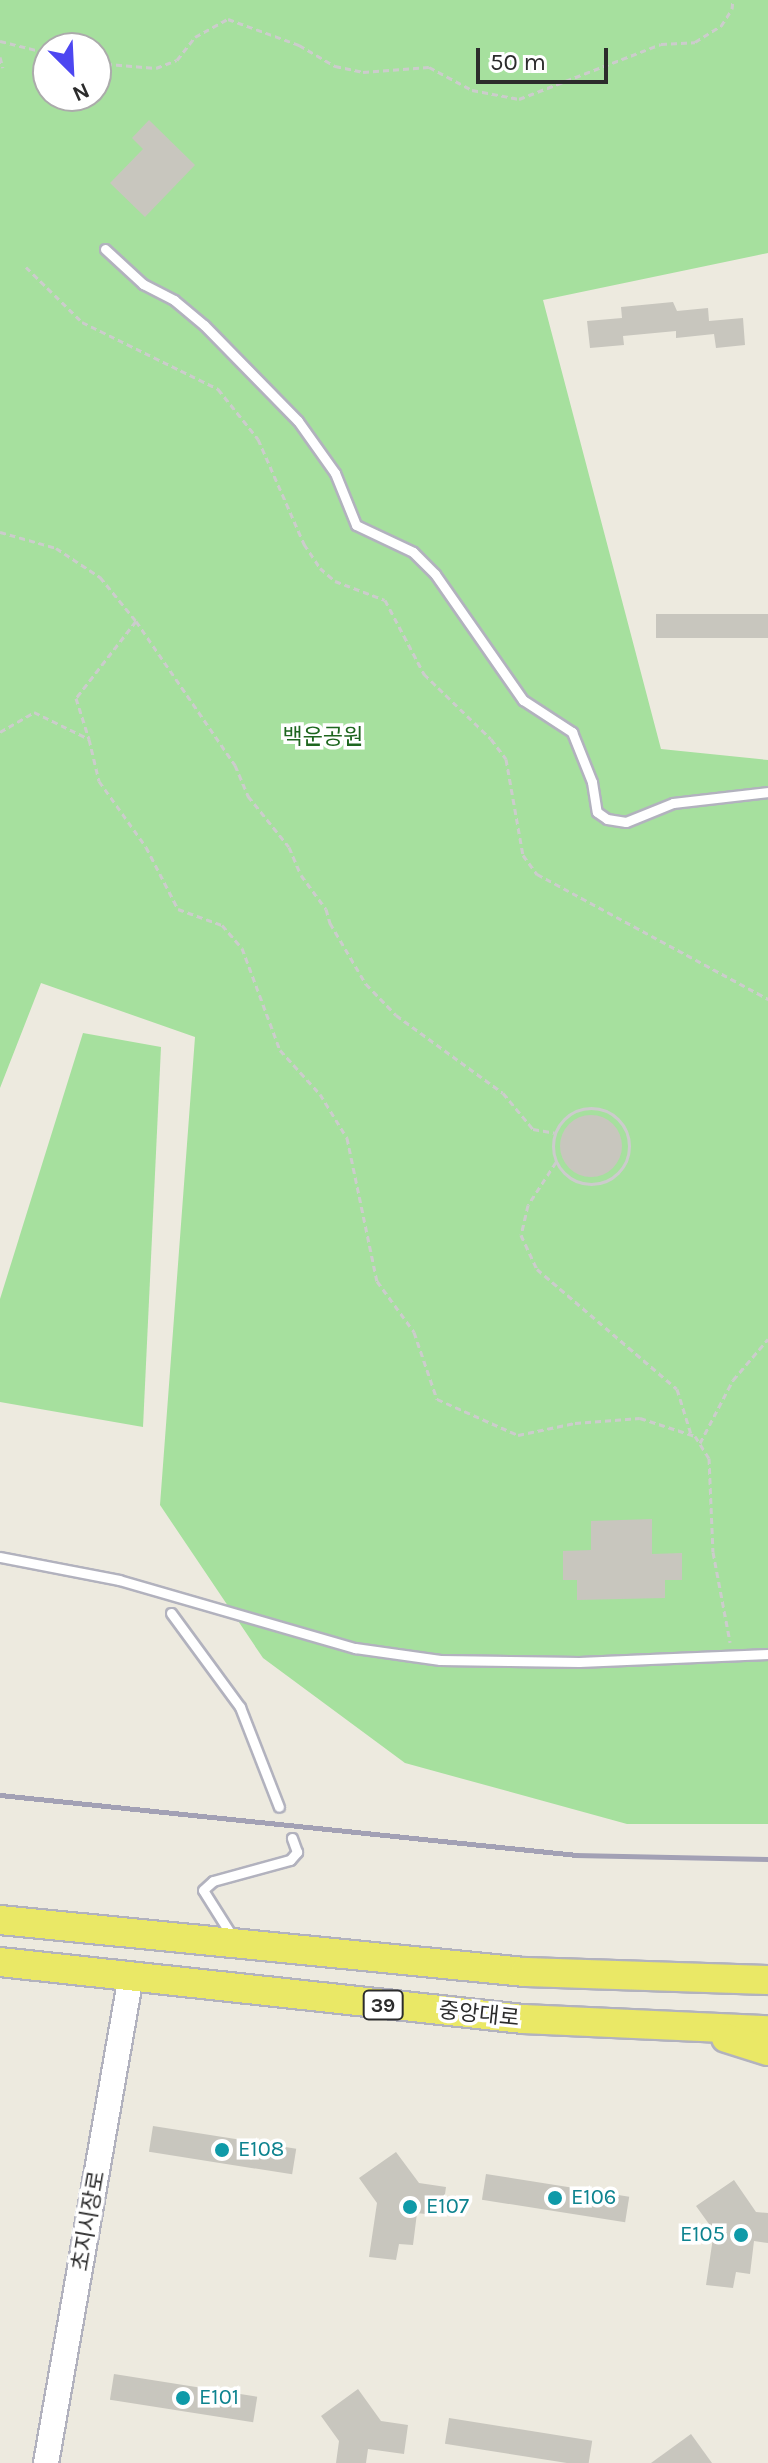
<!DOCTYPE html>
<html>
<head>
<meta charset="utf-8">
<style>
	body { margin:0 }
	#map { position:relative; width:768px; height:2463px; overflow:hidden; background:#edeadf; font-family:Karla,"Noto Sans KR",sans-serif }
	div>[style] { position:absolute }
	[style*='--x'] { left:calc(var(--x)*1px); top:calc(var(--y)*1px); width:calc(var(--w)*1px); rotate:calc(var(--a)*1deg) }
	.green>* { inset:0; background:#a6e09e }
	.building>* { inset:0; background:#c8c6be; transform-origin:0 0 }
	.round { border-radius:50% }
	.path>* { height:3px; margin-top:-1.5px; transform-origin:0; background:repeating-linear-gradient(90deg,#ccc 0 6px,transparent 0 10px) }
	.path>.ring { margin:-1.5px; padding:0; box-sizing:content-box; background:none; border:3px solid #ccc; border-radius:50% }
	.roads { filter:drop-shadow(2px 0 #b2b2be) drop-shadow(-2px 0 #b2b2be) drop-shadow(0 2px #b2b2be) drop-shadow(0 -2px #b2b2be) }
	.lane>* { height:9px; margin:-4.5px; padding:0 4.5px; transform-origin:4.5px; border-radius:4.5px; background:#fff }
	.secondary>* { height:24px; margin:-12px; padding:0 12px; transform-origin:12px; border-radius:12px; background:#fff }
	.primary>* { height:28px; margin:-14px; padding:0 14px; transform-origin:14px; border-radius:14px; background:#eae866 }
	.rail>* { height:5px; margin:-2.5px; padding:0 2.5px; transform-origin:2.5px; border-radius:2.5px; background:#a3a1b5 }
	.dots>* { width:22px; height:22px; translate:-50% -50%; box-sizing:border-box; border:4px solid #fff; border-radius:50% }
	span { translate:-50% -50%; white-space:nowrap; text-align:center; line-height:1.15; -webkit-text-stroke:7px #fff; paint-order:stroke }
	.shield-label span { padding:2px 6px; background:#fff; border:2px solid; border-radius:6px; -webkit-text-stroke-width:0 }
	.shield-label { font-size:20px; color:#2c2c2c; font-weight:700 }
	.park-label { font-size:22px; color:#1e661f }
	.street-label { font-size:22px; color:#2c2c2c }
	.culture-label { font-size:22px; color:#0d838f }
	.left { translate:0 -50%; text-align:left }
	.right { translate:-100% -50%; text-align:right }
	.north { position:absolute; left:32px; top:32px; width:80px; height:80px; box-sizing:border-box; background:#fff; border:2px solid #ababab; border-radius:50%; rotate:156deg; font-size:22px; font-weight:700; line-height:32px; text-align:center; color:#2c2c2c }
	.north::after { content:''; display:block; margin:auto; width:28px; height:36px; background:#4d47f1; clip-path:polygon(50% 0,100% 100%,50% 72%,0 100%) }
	.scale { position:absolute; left:476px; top:48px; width:132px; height:36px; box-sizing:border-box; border:4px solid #2c2c2c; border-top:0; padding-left:10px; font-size:24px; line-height:28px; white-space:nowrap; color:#2c2c2c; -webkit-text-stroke:6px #fff; paint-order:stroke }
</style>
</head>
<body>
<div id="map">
	<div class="green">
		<i style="clip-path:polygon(evenodd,0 0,768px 0,768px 253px,543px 300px,661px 749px,768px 760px,768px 1824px,627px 1824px,405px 1763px,263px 1658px,160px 1505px,195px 1037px,41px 983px,0 1088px,0 0,48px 48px,96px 48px,96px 96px,48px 96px,48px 48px)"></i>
		<i style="clip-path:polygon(83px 1033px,161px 1047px,143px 1427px,0 1402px,0 1299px)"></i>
	</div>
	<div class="building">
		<i style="clip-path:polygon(149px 120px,195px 165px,145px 217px,110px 183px,143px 149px,132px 138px)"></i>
		<i style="clip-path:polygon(673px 302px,677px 311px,708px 308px,709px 321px,743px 318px,745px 345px,716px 348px,714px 334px,676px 338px,676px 331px,623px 336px,624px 345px,590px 348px,587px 321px,622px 318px,621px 307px)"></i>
		<i style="left:768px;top:614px;width:24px;height:112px;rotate:90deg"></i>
		<i class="round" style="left:560px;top:1115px;width:62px;height:62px"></i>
		<i style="clip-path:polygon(652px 1519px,652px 1554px,682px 1553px,682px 1580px,665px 1580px,665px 1598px,577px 1600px,577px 1580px,563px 1580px,563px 1551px,591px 1550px,591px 1521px)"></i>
		<i style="left:153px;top:2126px;width:145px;height:26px;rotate:9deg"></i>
		<i style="clip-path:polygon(396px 2152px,419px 2183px,446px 2187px,442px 2216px,417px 2213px,413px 2245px,399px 2244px,396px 2260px,369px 2257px,377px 2203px,359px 2178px)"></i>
		<i style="left:486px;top:2174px;width:145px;height:26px;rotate:9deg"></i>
		<i style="clip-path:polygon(734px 2180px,756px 2212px,768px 2213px,768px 2243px,754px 2241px,750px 2274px,736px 2272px,733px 2288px,706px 2285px,714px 2231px,696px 2206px)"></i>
		<i style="left:114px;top:2374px;width:145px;height:26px;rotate:9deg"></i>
		<i style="clip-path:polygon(358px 2389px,381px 2421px,408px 2425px,404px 2454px,368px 2449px,366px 2463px,336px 2463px,339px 2441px,321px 2416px)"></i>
		<i style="left:449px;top:2418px;width:145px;height:26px;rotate:9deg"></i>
		<i style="clip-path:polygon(691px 2434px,712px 2463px,651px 2463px)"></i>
	</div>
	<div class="path">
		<i style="--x:0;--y:41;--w:49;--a:14"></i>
		<i style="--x:0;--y:57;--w:11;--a:75"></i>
		<i style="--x:96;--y:63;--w:60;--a:4.8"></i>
		<i style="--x:156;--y:68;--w:22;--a:-21"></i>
		<i style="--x:177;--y:60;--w:29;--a:-52"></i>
		<i style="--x:195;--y:37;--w:38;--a:-29"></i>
		<i style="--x:228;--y:19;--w:76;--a:20.1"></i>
		<i style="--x:299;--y:45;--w:42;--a:30.3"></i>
		<i style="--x:335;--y:66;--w:29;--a:12"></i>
		<i style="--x:363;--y:72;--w:66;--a:-4.3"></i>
		<i style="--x:429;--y:67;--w:49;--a:28.1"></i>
		<i style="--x:472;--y:90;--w:48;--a:10.8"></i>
		<i style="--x:519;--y:99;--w:152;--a:-21.2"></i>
		<i style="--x:661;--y:44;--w:34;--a:-3"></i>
		<i style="--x:695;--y:42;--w:31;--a:-32"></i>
		<i style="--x:721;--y:26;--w:20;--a:-57"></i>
		<i style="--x:732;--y:9;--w:9;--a:-84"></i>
		<i style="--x:26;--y:267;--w:78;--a:44.5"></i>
		<i style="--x:82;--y:322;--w:152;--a:26.2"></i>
		<i style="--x:218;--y:389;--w:64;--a:51.3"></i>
		<i style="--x:258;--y:439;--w:115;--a:66.3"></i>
		<i style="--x:304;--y:544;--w:29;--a:56"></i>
		<i style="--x:320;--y:568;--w:20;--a:41"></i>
		<i style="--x:335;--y:581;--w:53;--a:20.8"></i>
		<i style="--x:385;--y:600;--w:84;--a:62.2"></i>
		<i style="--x:424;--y:674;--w:93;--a:44.1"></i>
		<i style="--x:491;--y:739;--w:25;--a:53"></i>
		<i style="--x:506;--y:759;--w:97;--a:80"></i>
		<i style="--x:523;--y:855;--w:24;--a:54"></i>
		<i style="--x:537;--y:874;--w:263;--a:28.4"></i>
		<i style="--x:0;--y:532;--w:58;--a:15.9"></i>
		<i style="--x:56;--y:548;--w:53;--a:33.4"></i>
		<i style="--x:100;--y:577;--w:57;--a:50.7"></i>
		<i style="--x:136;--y:621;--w:98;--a:127.9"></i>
		<i style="--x:76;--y:698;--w:43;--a:72.4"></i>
		<i style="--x:136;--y:621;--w:175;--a:55.5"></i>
		<i style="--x:235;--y:765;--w:34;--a:67"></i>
		<i style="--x:248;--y:796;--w:65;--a:51.2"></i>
		<i style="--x:289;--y:847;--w:30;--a:67"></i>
		<i style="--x:301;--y:875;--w:42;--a:53.7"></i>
		<i style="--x:326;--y:909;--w:15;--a:74"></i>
		<i style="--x:330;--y:923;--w:71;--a:59.5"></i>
		<i style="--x:366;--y:984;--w:43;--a:45.9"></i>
		<i style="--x:396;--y:1015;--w:132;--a:36.1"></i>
		<i style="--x:503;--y:1093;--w:47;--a:50.2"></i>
		<i style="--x:533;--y:1129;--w:22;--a:10"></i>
		<i style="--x:0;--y:732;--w:39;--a:-30"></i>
		<i style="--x:34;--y:712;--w:61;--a:26.1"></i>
		<i style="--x:89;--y:739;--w:43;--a:76.6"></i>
		<i style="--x:99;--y:781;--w:81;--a:54.5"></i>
		<i style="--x:146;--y:847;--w:70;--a:62.7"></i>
		<i style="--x:178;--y:909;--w:47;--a:20"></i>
		<i style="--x:222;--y:925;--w:30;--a:49"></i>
		<i style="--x:242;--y:948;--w:109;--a:69.6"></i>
		<i style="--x:280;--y:1050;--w:59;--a:47.7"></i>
		<i style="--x:320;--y:1094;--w:52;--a:58.5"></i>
		<i style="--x:347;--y:1138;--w:146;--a:78.2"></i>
		<i style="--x:377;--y:1281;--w:63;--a:54"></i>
		<i style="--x:414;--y:1332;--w:71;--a:71.1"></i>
		<i style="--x:437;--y:1399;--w:89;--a:24"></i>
		<i style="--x:518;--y:1435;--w:58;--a:-11.9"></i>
		<i style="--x:575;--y:1423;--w:65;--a:-4.4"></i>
		<i style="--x:640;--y:1418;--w:58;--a:18.1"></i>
		<i style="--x:695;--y:1436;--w:26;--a:58"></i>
		<i style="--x:709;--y:1458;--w:94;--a:87.6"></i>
		<i style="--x:713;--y:1552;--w:92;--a:79.3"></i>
		<i class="ring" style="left:553px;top:1108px;width:73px;height:73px"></i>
		<i style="--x:556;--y:1162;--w:51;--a:123.1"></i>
		<i style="--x:528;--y:1205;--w:31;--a:103"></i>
		<i style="--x:521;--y:1235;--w:38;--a:65"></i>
		<i style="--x:537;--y:1269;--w:184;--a:40.6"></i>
		<i style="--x:677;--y:1389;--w:47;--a:72.7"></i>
		<i style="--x:700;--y:1443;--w:71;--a:-62.4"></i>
		<i style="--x:733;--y:1380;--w:54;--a:-49.5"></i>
	</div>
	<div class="roads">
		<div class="lane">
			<i style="--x:105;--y:249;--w:52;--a:42.6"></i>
			<i style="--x:143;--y:284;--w:35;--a:27"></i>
			<i style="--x:174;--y:300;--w:39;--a:40"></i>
			<i style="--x:204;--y:325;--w:134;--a:45.6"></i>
			<i style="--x:298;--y:421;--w:64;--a:54.6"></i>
			<i style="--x:335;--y:473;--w:56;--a:68"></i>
			<i style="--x:356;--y:525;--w:63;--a:25.3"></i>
			<i style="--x:413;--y:552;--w:31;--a:45"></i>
			<i style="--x:435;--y:574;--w:154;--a:55.1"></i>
			<i style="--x:523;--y:700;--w:59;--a:33.1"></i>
			<i style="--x:572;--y:732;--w:54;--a:68.2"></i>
			<i style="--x:592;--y:782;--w:30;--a:81"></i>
			<i style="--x:597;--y:812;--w:12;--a:35"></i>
			<i style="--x:607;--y:819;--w:19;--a:9"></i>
			<i style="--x:626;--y:822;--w:51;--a:-22"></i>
			<i style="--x:673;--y:803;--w:96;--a:-6.6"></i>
			<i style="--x:0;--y:1557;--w:121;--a:10.9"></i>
			<i style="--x:119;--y:1580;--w:246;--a:16.1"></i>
			<i style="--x:355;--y:1648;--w:86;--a:8"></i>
			<i style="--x:440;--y:1660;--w:139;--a:0.8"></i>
			<i style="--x:579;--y:1662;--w:189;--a:-2.4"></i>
			<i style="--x:171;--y:1613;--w:117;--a:53.7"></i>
			<i style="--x:240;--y:1707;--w:107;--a:68.7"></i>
			<i style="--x:232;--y:1936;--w:54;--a:-122.2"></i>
			<i style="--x:203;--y:1890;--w:13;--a:-42"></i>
			<i style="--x:213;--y:1881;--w:80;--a:-15.3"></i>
			<i style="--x:290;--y:1860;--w:11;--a:-49"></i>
			<i style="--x:297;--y:1852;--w:15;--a:-110"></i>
		</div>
		<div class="secondary">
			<i style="--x:46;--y:2463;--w:492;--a:-80.1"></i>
		</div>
		<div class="primary">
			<i style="--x:0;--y:1920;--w:528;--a:5.66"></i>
			<i style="--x:525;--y:1972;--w:243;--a:1.9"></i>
			<i style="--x:0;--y:1962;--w:526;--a:6.22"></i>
			<i style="--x:523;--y:2019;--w:245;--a:2.6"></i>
			<i style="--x:726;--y:2038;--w:44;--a:17.2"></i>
		</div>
	</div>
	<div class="rail">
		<i style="--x:0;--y:1795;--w:580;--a:5.94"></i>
		<i style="--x:577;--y:1855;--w:191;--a:1.2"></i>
	</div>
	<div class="dots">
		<i style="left:222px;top:2150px;background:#0f9aa8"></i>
		<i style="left:555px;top:2198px;background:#0f9aa8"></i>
		<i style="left:410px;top:2207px;background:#0f9aa8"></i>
		<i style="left:741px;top:2235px;background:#0f9aa8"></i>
		<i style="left:183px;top:2398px;background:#0f9aa8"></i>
	</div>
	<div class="shield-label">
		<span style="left:383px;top:2005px">39</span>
	</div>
	<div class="park-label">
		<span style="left:323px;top:738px">백운공원</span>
	</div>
	<div class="street-label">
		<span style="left:479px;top:2015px;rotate:6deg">중앙대로</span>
		<span style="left:89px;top:2221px;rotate:-80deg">초지시장로</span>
	</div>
	<div class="culture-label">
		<span class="left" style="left:238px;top:2150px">E108</span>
		<span class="left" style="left:571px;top:2198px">E106</span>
		<span class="left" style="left:426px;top:2207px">E107</span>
		<span class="right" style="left:725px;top:2235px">E105</span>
		<span class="left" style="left:199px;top:2398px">E101</span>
	</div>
	<div class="north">N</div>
	<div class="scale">50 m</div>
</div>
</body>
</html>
